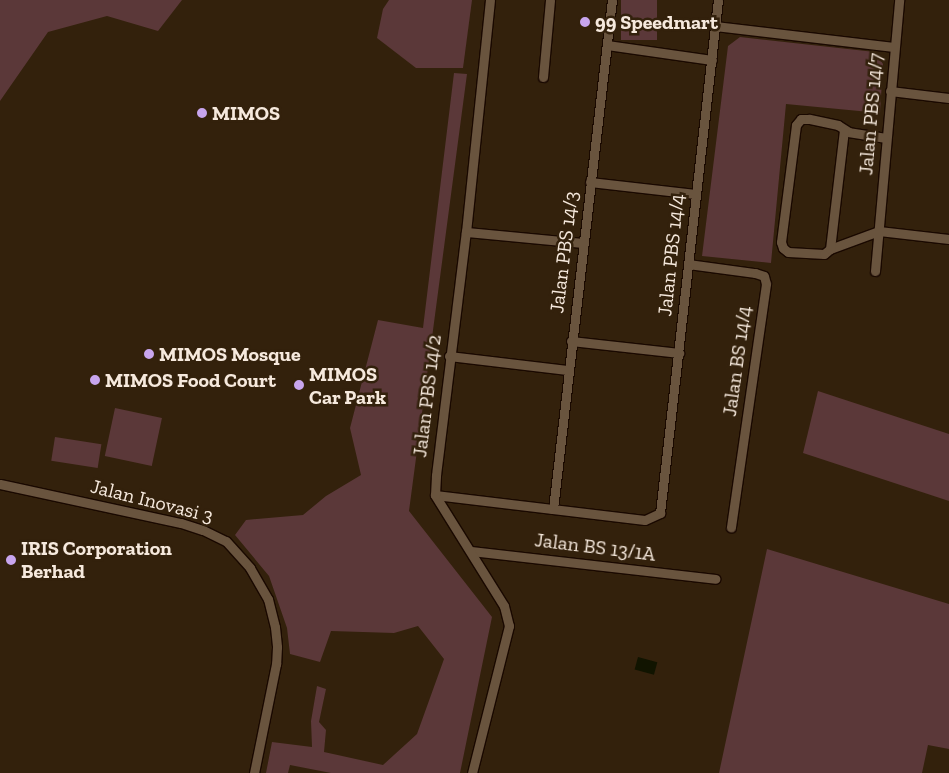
<!DOCTYPE html>
<html>
<head>
<meta charset="utf-8">
<style>
	body { margin:0 }
	#map { position:relative; width:949px; height:773px; overflow:hidden; background:#33210c; font-family:"Zilla Slab",serif }
	div>[style] { position:absolute }
	[style*='--x'] { left:calc(var(--x)*1px); top:calc(var(--y)*1px); width:calc(var(--w)*1px); rotate:calc(var(--a)*1deg) }
	.green>* { inset:0; background:#5b3839; transform-origin:0 0 }
	.water>* { inset:0; background:#111400; transform-origin:0 0 }
	.roads { filter:drop-shadow(1px 0 #1a0900) drop-shadow(-1px 0 #1a0900) drop-shadow(0 1px #1a0900) drop-shadow(0 -1px #1a0900) }
	.minor>* { height:9px; margin:-4.5px; padding:0 4.5px; transform-origin:4.5px; border-radius:4.5px; background:#69543e }
	.dots>* { width:14px; height:14px; translate:-50% -50%; box-sizing:border-box; border:2px solid #33210c; border-radius:50% }
	span { translate:-50% -50%; white-space:nowrap; text-align:center; line-height:1.15; -webkit-text-stroke:5px #33210c; paint-order:stroke }
	.poi-label { font-size:20px; color:#f6e9dd; font-weight:700 }
	.left { translate:0 -50%; text-align:left }
	.street-label { font-size:20px; color:#f6e9dd }
</style>
</head>
<body>
<div id="map">
	<div class="green">
		<i style="clip-path:polygon(0 0,182px 0,158px 31px,107px 16px,48px 32px,0 101px)"></i>
		<i style="clip-path:polygon(389px 0,472px 0,463px 68px,416px 68px,377px 38px,383px 9px)"></i>
		<i style="left:621px;top:0;width:36px;height:40px"></i>
		<i style="clip-path:polygon(740px 37px,875px 52px,883px 64px,880px 113px,786px 104px,771px 263px,702px 256px,728px 46px)"></i>
		<i style="clip-path:polygon(454px 73px,467px 74px,409px 511px,492px 617px,460px 773px,331px 773px,290px 765px,288px 773px,266px 773px,272px 742px,312px 747px,311px 721px,317px 686px,326px 689px,319px 722px,326px 730px,324px 752px,383px 765px,417px 734px,444px 659px,418px 626px,394px 633px,331px 631px,320px 662px,290px 654px,287px 628px,269px 576px,235px 535px,246px 520px,303px 515px,326px 496px,361px 475px,350px 428px,378px 320px,423px 328px)"></i>
		<i style="clip-path:polygon(818px 391px,949px 434px,949px 501px,803px 453px)"></i>
		<i style="left:115px;top:408px;width:48px;height:49px;rotate:12deg"></i>
		<i style="left:55px;top:437px;width:47px;height:24px;rotate:9deg"></i>
		<i style="clip-path:polygon(767px 549px,949px 604px,949px 749px,928px 745px,922px 773px,719px 773px)"></i>
	</div>
	<div class="water">
		<i style="left:638px;top:657px;width:20px;height:13px;rotate:15deg"></i>
	</div>
	<div class="roads">
		<div class="minor">
			<i style="--x:715;--y:26;--w:180;--a:6.7"></i>
			<i style="--x:607;--y:45;--w:106;--a:8.1"></i>
			<i style="--x:543;--y:77;--w:77;--a:-84.8"></i>
			<i style="--x:890;--y:91;--w:59;--a:6.8"></i>
			<i style="--x:886;--y:138;--w:37;--a:-171"></i>
			<i style="--x:849;--y:132;--w:13;--a:-148"></i>
			<i style="--x:838;--y:125;--w:30;--a:-168"></i>
			<i style="--x:809;--y:119;--w:8;--a:180"></i>
			<i style="--x:801;--y:119;--w:8;--a:130"></i>
			<i style="--x:796;--y:125;--w:118;--a:97.3"></i>
			<i style="--x:781;--y:242;--w:6;--a:72"></i>
			<i style="--x:783;--y:248;--w:6;--a:39"></i>
			<i style="--x:788;--y:252;--w:36;--a:3"></i>
			<i style="--x:824;--y:254;--w:8;--a:-40"></i>
			<i style="--x:830;--y:249;--w:52;--a:-20.2"></i>
			<i style="--x:879;--y:231;--w:70;--a:6.5"></i>
			<i style="--x:590;--y:182;--w:106;--a:6.5"></i>
			<i style="--x:466;--y:232;--w:118;--a:5.4"></i>
			<i style="--x:830;--y:249;--w:120;--a:-83.3"></i>
			<i style="--x:688;--y:264;--w:68;--a:7.7"></i>
			<i style="--x:755;--y:273;--w:9;--a:18"></i>
			<i style="--x:764;--y:276;--w:8;--a:76"></i>
			<i style="--x:766;--y:284;--w:246;--a:98.2"></i>
			<i style="--x:875;--y:271;--w:272;--a:-84.9"></i>
			<i style="--x:571;--y:341;--w:109;--a:6.3"></i>
			<i style="--x:449;--y:356;--w:119;--a:6.8"></i>
			<i style="--x:0;--y:484;--w:185;--a:12.2"></i>
			<i style="--x:181;--y:523;--w:23;--a:18"></i>
			<i style="--x:203;--y:530;--w:25;--a:26"></i>
			<i style="--x:226;--y:541;--w:36;--a:48"></i>
			<i style="--x:250;--y:568;--w:36;--a:60"></i>
			<i style="--x:268;--y:599;--w:29;--a:76"></i>
			<i style="--x:275;--y:627;--w:20;--a:84"></i>
			<i style="--x:277;--y:647;--w:17;--a:93"></i>
			<i style="--x:276;--y:664;--w:111;--a:101.4"></i>
			<i style="--x:435;--y:495;--w:211;--a:6.8"></i>
			<i style="--x:645;--y:520;--w:17;--a:-25"></i>
			<i style="--x:660;--y:513;--w:516;--a:-83.55"></i>
			<i style="--x:553;--y:509;--w:512;--a:-83.39"></i>
			<i style="--x:471;--y:551;--w:246;--a:6.5"></i>
			<i style="--x:472;--y:773;--w:152;--a:-75.9"></i>
			<i style="--x:509;--y:626;--w:21;--a:-104"></i>
			<i style="--x:504;--y:606;--w:131;--a:-121.9"></i>
			<i style="--x:435;--y:495;--w:20;--a:-87"></i>
			<i style="--x:436;--y:475;--w:245;--a:-83"></i>
			<i style="--x:466;--y:232;--w:233;--a:-84.1"></i>
		</div>
	</div>
	<div class="dots">
		<i style="left:585px;top:22px;background:#c8a5ee"></i>
		<i style="left:202px;top:113px;background:#c8a5ee"></i>
		<i style="left:149px;top:354px;background:#c8a5ee"></i>
		<i style="left:95px;top:380px;background:#c8a5ee"></i>
		<i style="left:299px;top:385px;background:#c8a5ee"></i>
		<i style="left:11px;top:560px;background:#c8a5ee"></i>
	</div>
	<div class="poi-label">
		<span class="left" style="left:595px;top:22px">99 Speedmart</span>
		<span class="left" style="left:212px;top:113px">MIMOS</span>
		<span class="left" style="left:159px;top:354px">MIMOS Mosque</span>
		<span class="left" style="left:309px;top:386px">MIMOS<br>Car Park</span>
		<span class="left" style="left:105px;top:380px">MIMOS Food Court</span>
		<span class="left" style="left:21px;top:560px">IRIS Corporation<br>Berhad</span>
	</div>
	<div class="street-label">
		<span style="left:871px;top:114px;rotate:-85deg">Jalan PBS 14/7</span>
		<span style="left:564px;top:252px;rotate:-83deg">Jalan PBS 14/3</span>
		<span style="left:671px;top:255px;rotate:-84deg">Jalan PBS 14/4</span>
		<span style="left:737px;top:361px;rotate:-82deg">Jalan BS 14/4</span>
		<span style="left:427px;top:396px;rotate:-83deg">Jalan PBS 14/2</span>
		<span style="left:152px;top:501px;rotate:14deg">Jalan Inovasi 3</span>
		<span style="left:595px;top:547px;rotate:7deg">Jalan BS 13/1A</span>
	</div>
</div>
</body>
</html>
